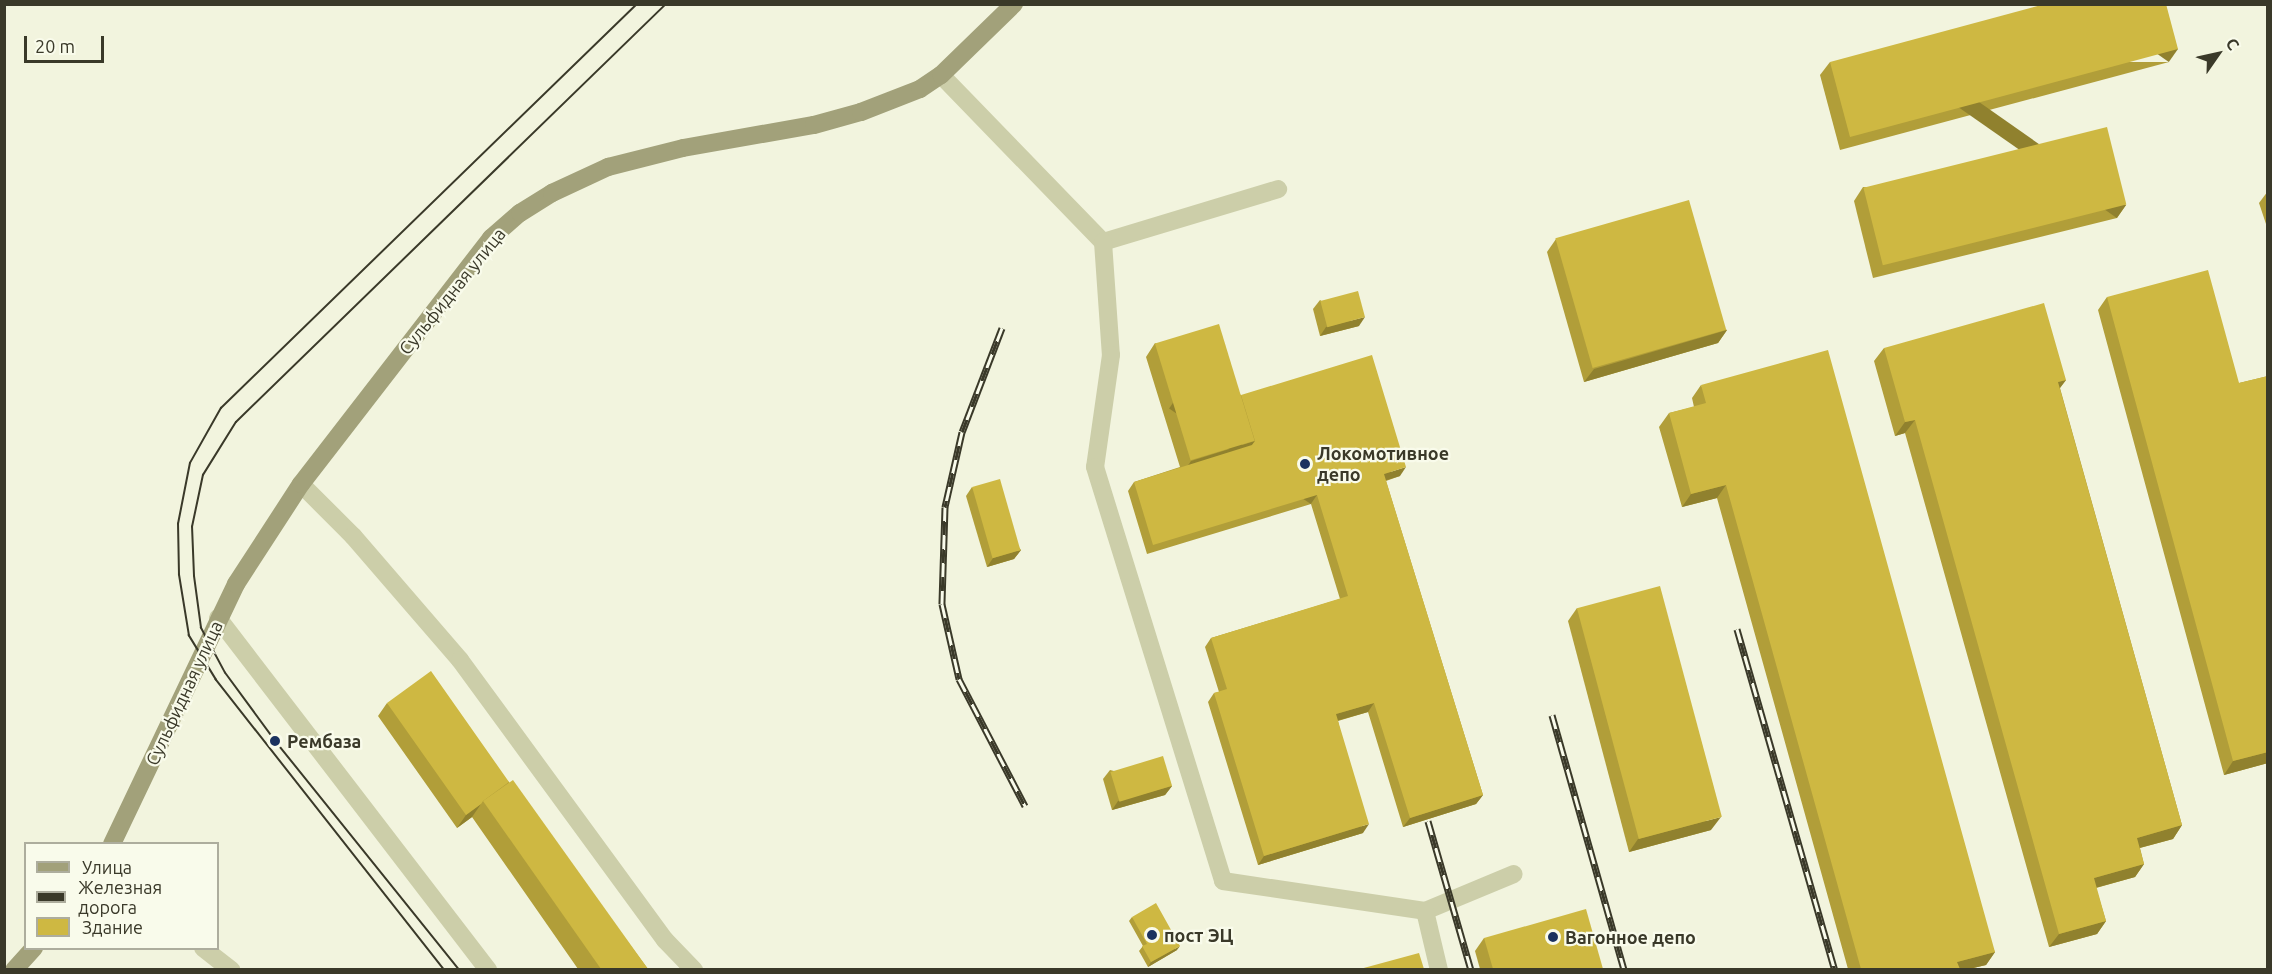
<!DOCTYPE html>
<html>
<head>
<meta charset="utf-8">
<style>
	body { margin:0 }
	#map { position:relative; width:2272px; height:974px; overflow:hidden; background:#f2f4de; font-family:Ubuntu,sans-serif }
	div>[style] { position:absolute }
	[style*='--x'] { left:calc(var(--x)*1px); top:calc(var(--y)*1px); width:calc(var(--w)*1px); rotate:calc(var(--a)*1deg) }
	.street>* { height:18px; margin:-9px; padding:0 9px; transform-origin:9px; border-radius:9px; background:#cccea9 }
	.secondary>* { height:18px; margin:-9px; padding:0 9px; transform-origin:9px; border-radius:9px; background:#a2a17a }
	.tram>* { height:1.5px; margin:-0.75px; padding:0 0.75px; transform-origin:0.75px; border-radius:0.75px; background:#3a3929 }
	.rail>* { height:7px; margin-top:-3.5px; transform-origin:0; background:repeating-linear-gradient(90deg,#f9fbeb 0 14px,#3a3929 0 28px); box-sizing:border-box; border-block:2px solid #3a3929 }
	.wall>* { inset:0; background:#b19e39 }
	.shaded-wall>* { inset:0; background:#90812e; transform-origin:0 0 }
	.building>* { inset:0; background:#ceb842; transform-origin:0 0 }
	.dots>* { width:16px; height:16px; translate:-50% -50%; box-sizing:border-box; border:3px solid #f9fbeb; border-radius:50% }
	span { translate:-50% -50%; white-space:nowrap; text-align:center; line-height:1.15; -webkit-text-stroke:4.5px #f9fbeb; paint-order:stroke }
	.street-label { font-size:18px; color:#3a3929 }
	.poi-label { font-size:18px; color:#3a3929; font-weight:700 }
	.left { translate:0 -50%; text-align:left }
	.frame { position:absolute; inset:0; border:6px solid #3a3929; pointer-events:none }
	.legend { position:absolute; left:24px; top:842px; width:195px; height:108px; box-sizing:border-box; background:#f9fbeb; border:2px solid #adad9d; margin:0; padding:8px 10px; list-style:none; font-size:18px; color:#3a3929 }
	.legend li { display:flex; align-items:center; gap:12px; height:30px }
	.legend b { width:30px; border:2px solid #adad9d }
	.north { position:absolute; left:2188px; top:24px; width:60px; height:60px; -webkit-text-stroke:4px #f9fbeb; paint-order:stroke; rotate:56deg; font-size:16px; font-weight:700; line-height:24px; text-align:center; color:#3a3929 }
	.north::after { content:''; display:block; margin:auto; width:21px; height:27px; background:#3a3929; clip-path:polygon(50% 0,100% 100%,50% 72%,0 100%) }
	.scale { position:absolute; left:24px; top:36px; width:80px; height:27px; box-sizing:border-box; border:3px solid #3a3929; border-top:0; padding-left:8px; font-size:18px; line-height:21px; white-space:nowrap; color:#3a3929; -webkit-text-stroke:4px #f9fbeb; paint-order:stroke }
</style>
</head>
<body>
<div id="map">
	<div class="street">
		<i style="--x:941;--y:75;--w:233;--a:45.9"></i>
		<i style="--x:1103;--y:242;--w:183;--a:-16.8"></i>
		<i style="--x:1103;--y:242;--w:113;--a:86"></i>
		<i style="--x:1111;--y:355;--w:113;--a:98.1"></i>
		<i style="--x:1095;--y:467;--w:433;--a:72.8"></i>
		<i style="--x:1223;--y:881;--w:204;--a:8.4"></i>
		<i style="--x:1425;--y:911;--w:96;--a:-22.6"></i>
		<i style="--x:301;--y:484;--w:74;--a:45"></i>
		<i style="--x:353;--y:536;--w:164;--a:49.2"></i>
		<i style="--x:460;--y:660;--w:347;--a:53.8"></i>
		<i style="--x:665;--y:940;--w:42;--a:46"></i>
		<i style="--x:218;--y:618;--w:444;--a:52.5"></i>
		<i style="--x:1425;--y:911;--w:61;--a:76.7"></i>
		<i style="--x:203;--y:948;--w:36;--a:38"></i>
	</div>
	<div class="secondary">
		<i style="--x:112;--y:844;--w:288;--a:-64.5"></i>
		<i style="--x:236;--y:584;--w:119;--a:-57"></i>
		<i style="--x:301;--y:484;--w:311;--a:-52.3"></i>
		<i style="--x:491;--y:238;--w:38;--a:-41"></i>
		<i style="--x:520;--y:213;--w:38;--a:-32"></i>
		<i style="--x:552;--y:193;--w:62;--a:-24.9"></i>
		<i style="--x:608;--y:167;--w:77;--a:-14.2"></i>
		<i style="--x:683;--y:148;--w:133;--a:-10"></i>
		<i style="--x:814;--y:125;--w:49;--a:-15.5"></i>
		<i style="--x:861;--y:112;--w:63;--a:-21.3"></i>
		<i style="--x:920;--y:89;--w:25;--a:-34"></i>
		<i style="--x:941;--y:75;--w:102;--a:-44.2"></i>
		<i style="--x:14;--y:970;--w:30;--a:-48"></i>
	</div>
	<div class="tram">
		<i style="--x:444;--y:970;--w:369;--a:-128.2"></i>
		<i style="--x:216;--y:680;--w:52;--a:-121.5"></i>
		<i style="--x:189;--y:636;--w:62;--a:-99.3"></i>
		<i style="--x:179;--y:575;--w:51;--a:-91.1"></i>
		<i style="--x:178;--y:524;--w:62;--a:-78.9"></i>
		<i style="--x:190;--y:463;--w:63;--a:-60.6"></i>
		<i style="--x:221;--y:408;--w:580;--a:-44.16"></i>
		<i style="--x:459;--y:970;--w:294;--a:-128.8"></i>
		<i style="--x:275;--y:741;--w:84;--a:-126.3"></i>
		<i style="--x:225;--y:673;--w:51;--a:-118.1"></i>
		<i style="--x:201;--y:628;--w:52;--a:-97.7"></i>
		<i style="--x:194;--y:576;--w:49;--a:-92.3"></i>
		<i style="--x:192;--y:527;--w:53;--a:-78.1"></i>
		<i style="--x:203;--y:475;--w:62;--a:-58.1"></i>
		<i style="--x:236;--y:422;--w:600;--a:-44.19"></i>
	</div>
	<div class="rail">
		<i style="--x:1002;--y:328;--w:111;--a:111"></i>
		<i style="--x:962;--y:432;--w:77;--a:102.8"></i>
		<i style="--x:945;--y:507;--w:97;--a:91.8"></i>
		<i style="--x:942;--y:604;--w:77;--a:77.2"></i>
		<i style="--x:959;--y:679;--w:143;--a:62.5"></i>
		<i style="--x:1737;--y:629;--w:355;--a:74"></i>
		<i style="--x:1552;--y:715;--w:265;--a:74.2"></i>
		<i style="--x:1428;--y:821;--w:155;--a:73.9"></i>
	</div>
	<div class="wall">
		<i style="clip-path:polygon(1830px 62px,2169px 62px,1840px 150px,1820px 75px)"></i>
		<i style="clip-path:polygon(1863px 187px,2126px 205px,2117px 218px,1873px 278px,1854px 201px)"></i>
		<i style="clip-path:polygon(2268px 191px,2268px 230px,2259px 203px)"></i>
		<i style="clip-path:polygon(1556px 239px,1727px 330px,1718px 343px,1584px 382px,1547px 252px)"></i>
		<i style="clip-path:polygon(2107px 297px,2239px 383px,2268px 376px,2268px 763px,2224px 775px,2098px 310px)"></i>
		<i style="clip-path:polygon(1320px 300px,1359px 326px,1320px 336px,1313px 309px)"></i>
		<i style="clip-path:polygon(1155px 343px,1241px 395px,1400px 476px,1386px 481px,1483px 795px,1476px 804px,1403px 827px,1368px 712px,1338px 721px,1363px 833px,1258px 865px,1208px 702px,1214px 693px,1219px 692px,1205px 647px,1211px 638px,1340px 599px,1311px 504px,1147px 554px,1128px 491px,1134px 482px,1180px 467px,1146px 357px)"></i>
		<i style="clip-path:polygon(1884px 348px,2066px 380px,2060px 388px,2182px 825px,2173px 839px,2140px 848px,2144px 864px,2135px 877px,2096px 888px,2106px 921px,2097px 934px,2049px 947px,1905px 433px,1895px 436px,1874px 361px)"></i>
		<i style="clip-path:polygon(1701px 385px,1995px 952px,1986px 965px,1969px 969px,1848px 969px,1717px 498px,1682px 507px,1659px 427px,1669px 413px,1694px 407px,1692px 398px)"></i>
		<i style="clip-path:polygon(972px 487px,1021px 550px,1014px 559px,987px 567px,966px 496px)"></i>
		<i style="clip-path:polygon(1577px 608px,1711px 830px,1629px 852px,1568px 621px)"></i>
		<i style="clip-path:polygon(387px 703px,509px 782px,648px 969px,578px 969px,472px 817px,457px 828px,378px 716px)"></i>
		<i style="clip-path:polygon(1110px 770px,1172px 786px,1165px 795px,1112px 810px,1103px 779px)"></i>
		<i style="clip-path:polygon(1132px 917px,1177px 950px,1148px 967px,1139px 951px,1143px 946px,1129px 921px)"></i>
		<i style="clip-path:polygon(1484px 938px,1603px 969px,1480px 969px,1475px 951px)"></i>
	</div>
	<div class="shaded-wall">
		<i style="left:2178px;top:49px;width:16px;height:340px;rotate:125deg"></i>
		<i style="left:2126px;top:205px;width:16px;height:250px;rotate:125deg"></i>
		<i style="clip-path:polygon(1365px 317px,1359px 326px,1320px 336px,1326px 327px)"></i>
		<i style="clip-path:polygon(1727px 330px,1718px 343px,1584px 382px,1594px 369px)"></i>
		<i style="clip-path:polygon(2066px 380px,2056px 393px,2058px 382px)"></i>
		<i style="clip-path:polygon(1915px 420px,1905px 433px,1895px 436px,1905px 422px)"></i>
		<i style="clip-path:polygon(1255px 441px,1246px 454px,1182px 474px,1191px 461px)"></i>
		<i style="clip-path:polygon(1406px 467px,1400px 476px,1377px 483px,1384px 474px)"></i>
		<i style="clip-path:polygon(1726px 485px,1717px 498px,1682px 507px,1691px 494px)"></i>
		<i style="left:1317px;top:495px;width:11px;height:171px;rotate:124deg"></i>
		<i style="clip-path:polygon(1021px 550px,1014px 559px,987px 567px,993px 558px)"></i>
		<i style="clip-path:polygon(1374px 703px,1368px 712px,1329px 723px,1336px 714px)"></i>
		<i style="clip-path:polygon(2268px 752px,2268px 763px,2224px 775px,2233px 761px)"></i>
		<i style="clip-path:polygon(1172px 786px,1165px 795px,1112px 810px,1118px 801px)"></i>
		<i style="clip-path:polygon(1483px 795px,1476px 804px,1403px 827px,1410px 818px)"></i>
		<i style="clip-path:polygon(481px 804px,472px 817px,457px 828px,466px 815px)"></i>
		<i style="clip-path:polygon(1721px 817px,1711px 830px,1629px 852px,1638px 839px)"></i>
		<i style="clip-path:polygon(1369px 824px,1363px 833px,1258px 865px,1264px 856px)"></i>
		<i style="clip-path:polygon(2182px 825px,2173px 839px,2128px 851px,2137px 838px)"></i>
		<i style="clip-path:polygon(2144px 864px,2135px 877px,2084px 891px,2094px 878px)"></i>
		<i style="clip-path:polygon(2106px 921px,2097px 934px,2049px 947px,2059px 934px)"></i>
		<i style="clip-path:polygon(1180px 946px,1177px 950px,1148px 967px,1151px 962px)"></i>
		<i style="clip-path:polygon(1995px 952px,1986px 965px,1969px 969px,1952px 969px,1957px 962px)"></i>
	</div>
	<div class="building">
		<i style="clip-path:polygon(2045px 4px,2166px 4px,2178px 49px,1850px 137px,1830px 62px)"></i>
		<i style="left:2107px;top:127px;width:80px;height:251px;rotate:76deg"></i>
		<i style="left:1689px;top:200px;width:135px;height:139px;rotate:74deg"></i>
		<i style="clip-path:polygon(2208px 270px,2239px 383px,2268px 376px,2268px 752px,2233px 761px,2107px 297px)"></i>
		<i style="left:1358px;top:291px;width:27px;height:39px;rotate:75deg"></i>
		<i style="clip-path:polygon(2044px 303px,2066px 380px,2058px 382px,2182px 825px,2137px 838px,2144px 864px,2094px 878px,2106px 921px,2059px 934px,1915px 420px,1905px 422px,1884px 348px)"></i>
		<i style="left:1219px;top:324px;width:122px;height:67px;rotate:73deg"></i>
		<i style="clip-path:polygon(1828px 350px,1995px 952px,1957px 962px,1960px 969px,1861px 969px,1726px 485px,1691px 494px,1669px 413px,1706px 403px,1701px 385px)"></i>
		<i style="clip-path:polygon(1372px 355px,1406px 467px,1384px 474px,1483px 795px,1410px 818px,1374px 703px,1336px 714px,1369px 824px,1264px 856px,1214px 693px,1227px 689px,1211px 638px,1348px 596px,1317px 495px,1153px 545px,1134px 482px,1252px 445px,1255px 441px,1241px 395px)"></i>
		<i style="left:1000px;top:479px;width:74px;height:29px;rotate:74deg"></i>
		<i style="left:1660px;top:586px;width:239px;height:86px;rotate:75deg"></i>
		<i style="clip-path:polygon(431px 671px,509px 782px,483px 801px,481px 804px,466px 815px,387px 703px)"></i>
		<i style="left:1163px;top:756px;width:31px;height:55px;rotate:73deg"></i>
		<i style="clip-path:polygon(513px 780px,648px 969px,601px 969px,483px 801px)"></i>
		<i style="clip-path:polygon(1156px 903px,1180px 946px,1151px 962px,1142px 946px,1147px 944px,1132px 917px)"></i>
		<i style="clip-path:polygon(1586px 909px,1603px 969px,1493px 969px,1484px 938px)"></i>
		<i style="clip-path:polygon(1419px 953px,1424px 969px,1360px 969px)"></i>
	</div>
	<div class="dots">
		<i style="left:1305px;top:464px;background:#1b325f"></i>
		<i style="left:275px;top:741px;background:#1b325f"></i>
		<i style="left:1152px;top:935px;background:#1b325f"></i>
		<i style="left:1553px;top:937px;background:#1b325f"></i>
	</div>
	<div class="street-label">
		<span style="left:452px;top:291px;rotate:-51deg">Сульфидная улица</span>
		<span style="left:184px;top:693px;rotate:-65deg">Сульфидная улица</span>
	</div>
	<div class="poi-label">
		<span class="left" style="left:1317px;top:464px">Локомотивное<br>депо</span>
		<span class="left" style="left:287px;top:741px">Рембаза</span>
		<span class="left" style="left:1164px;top:935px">пост ЭЦ</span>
		<span class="left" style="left:1565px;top:937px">Вагонное депо</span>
	</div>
	<div class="frame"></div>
	<ul class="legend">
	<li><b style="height:8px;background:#a2a17a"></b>Улица</li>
	<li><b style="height:8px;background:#3a3929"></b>Железная дорога</li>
	<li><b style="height:16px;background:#ceb842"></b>Здание</li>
	</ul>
	<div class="north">С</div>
	<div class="scale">20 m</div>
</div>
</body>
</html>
